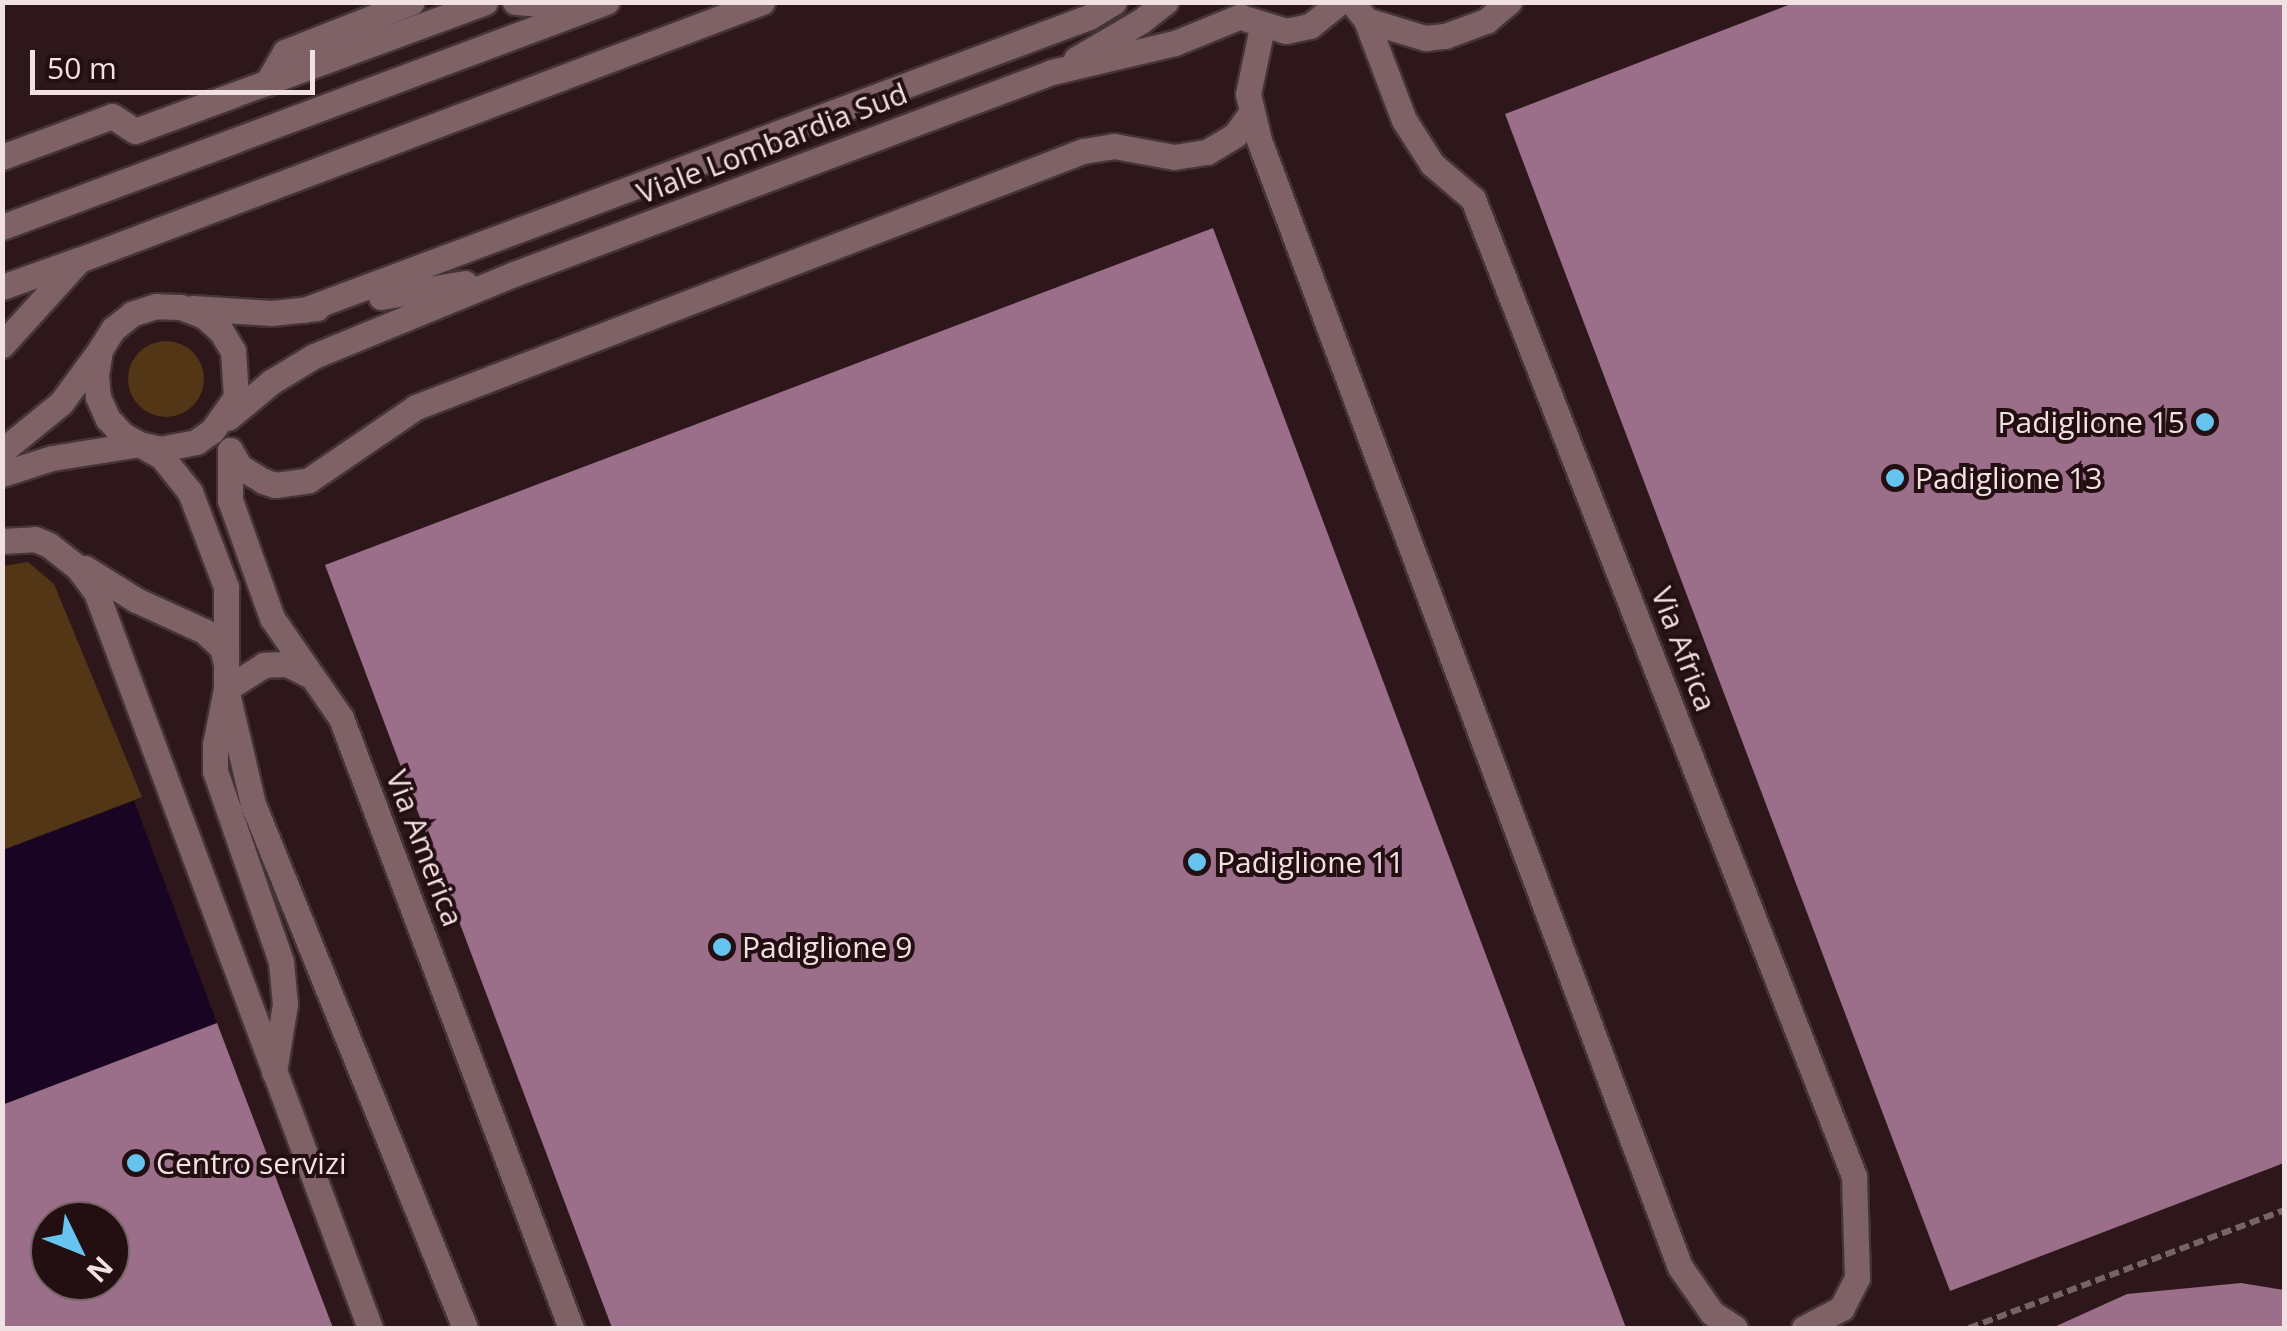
<!DOCTYPE html>
<html>
<head>
<meta charset="utf-8">
<style>
	body { margin:0 }
	#map { position:relative; width:2287px; height:1331px; overflow:hidden; background:#2d171a; font-family:"Open Sans",sans-serif }
	div>[style] { position:absolute }
	[style*='--x'] { left:calc(var(--x)*1px); top:calc(var(--y)*1px); width:calc(var(--w)*1px); rotate:calc(var(--a)*1deg) }
	.green>* { inset:0; background:#533615 }
	.round { border-radius:50% }
	.water>* { inset:0; background:#1a0424 }
	.building>* { inset:0; background:#9b6e89 }
	.path>* { height:6px; margin-top:-3px; transform-origin:0; background:repeating-linear-gradient(90deg,#776365 0 10px,transparent 0 15px) }
	.roads { filter:drop-shadow(2px 0 #453437) drop-shadow(-2px 0 #453437) drop-shadow(0 2px #453437) drop-shadow(0 -2px #453437) }
	.minor>* { height:25px; margin:-12.5px; padding:0 12.5px; transform-origin:12.5px; border-radius:12.5px; background:#7e6266 }
	.dots>* { width:28px; height:28px; translate:-50% -50%; box-sizing:border-box; border:5px solid #230e11; border-radius:50% }
	span { translate:-50% -50%; white-space:nowrap; text-align:center; line-height:1.15; -webkit-text-stroke:8px #230e11; paint-order:stroke }
	.street-label { font-size:30px; color:#f2e1e3 }
	.poi-label { font-size:30px; color:#f2e1e3 }
	.right { translate:-100% -50%; text-align:right }
	.left { translate:0 -50%; text-align:left }
	.frame { position:absolute; inset:0; border:5px solid #f2e1e3; pointer-events:none }
	.north { position:absolute; left:30px; top:1201px; width:100px; height:100px; box-sizing:border-box; background:#230e11; border:2px solid #766265; border-radius:50%; rotate:133deg; font-size:28px; font-weight:700; line-height:40px; text-align:center; color:#f2e1e3 }
	.north::after { content:''; display:block; margin:auto; width:35px; height:45px; background:#66c4ef; clip-path:polygon(50% 0,100% 100%,50% 72%,0 100%) }
	.scale { position:absolute; left:30px; top:50px; width:285px; height:45px; box-sizing:border-box; border:5px solid #f2e1e3; border-top:0; padding-left:12px; font-size:30px; line-height:35px; white-space:nowrap; color:#f2e1e3; -webkit-text-stroke:8px #230e11; paint-order:stroke }
</style>
</head>
<body>
<div id="map">
	<div class="green">
		<i class="round" style="left:128px;top:341px;width:76px;height:76px"></i>
		<i style="clip-path:polygon(28px 562px,54px 584px,142px 797px,3px 850px,3px 566px)"></i>
	</div>
	<div class="water">
		<i style="clip-path:polygon(134px 801px,217px 1023px,3px 1105px,3px 850px)"></i>
	</div>
	<div class="building">
		<i style="clip-path:polygon(1796px 2px,2284px 2px,2284px 1163px,1950px 1291px,1505px 114px)"></i>
		<i style="clip-path:polygon(1213px 228px,1626px 1328px,612px 1328px,325px 565px)"></i>
		<i style="clip-path:polygon(evenodd,217px 1023px,333px 1328px,2px 1328px,2px 1105px,217px 1023px,50px 1221px,110px 1221px,110px 1281px,50px 1281px,50px 1221px)"></i>
		<i style="clip-path:polygon(2241px 1283px,2284px 1290px,2284px 1328px,2052px 1328px,2127px 1294px)"></i>
	</div>
	<div class="path">
		<i style="--x:1969;--y:1328;--w:336;--a:-20.5"></i>
	</div>
	<div class="roads">
		<div class="minor">
			<i style="--x:515;--y:2;--w:67;--a:4.3"></i>
			<i style="--x:1352;--y:2;--w:23;--a:52"></i>
			<i style="--x:1366;--y:20;--w:107;--a:69.2"></i>
			<i style="--x:1404;--y:120;--w:52;--a:57.5"></i>
			<i style="--x:1432;--y:164;--w:54;--a:40.5"></i>
			<i style="--x:1473;--y:199;--w:1049;--a:68.7"></i>
			<i style="--x:1854;--y:1176;--w:102;--a:88.3"></i>
			<i style="--x:1857;--y:1278;--w:34;--a:117"></i>
			<i style="--x:1842;--y:1308;--w:43;--a:152.2"></i>
			<i style="--x:1247;--y:19;--w:41;--a:17.1"></i>
			<i style="--x:1286;--y:31;--w:25;--a:-12"></i>
			<i style="--x:1310;--y:26;--w:38;--a:-39"></i>
			<i style="--x:1366;--y:20;--w:62;--a:17"></i>
			<i style="--x:1425;--y:38;--w:20;--a:-6"></i>
			<i style="--x:1445;--y:36;--w:44;--a:-20.1"></i>
			<i style="--x:1486;--y:21;--w:30;--a:-40"></i>
			<i style="--x:1262;--y:27;--w:68;--a:101.8"></i>
			<i style="--x:1248;--y:94;--w:47;--a:76.6"></i>
			<i style="--x:1259;--y:140;--w:1203;--a:69.52"></i>
			<i style="--x:1680;--y:1267;--w:56;--a:55.2"></i>
			<i style="--x:1712;--y:1313;--w:27;--a:33"></i>
			<i style="--x:1076;--y:59;--w:75;--a:-30.3"></i>
			<i style="--x:1141;--y:21;--w:31;--a:-38"></i>
			<i style="--x:267;--y:83;--w:36;--a:-60"></i>
			<i style="--x:285;--y:52;--w:136;--a:-21.5"></i>
			<i style="--x:2;--y:157;--w:117;--a:-20.4"></i>
			<i style="--x:112;--y:116;--w:27;--a:33"></i>
			<i style="--x:135;--y:131;--w:373;--a:-20.2"></i>
			<i style="--x:2;--y:227;--w:645;--a:-20.43"></i>
			<i style="--x:2;--y:287;--w:81;--a:-19.6"></i>
			<i style="--x:381;--y:297;--w:85;--a:-9.5"></i>
			<i style="--x:192;--y:308;--w:80;--a:3.6"></i>
			<i style="--x:272;--y:313;--w:45;--a:-6.3"></i>
			<i style="--x:304;--y:310;--w:838;--a:-20.47"></i>
			<i style="--x:1089;--y:17;--w:29;--a:-31"></i>
			<i style="--x:2;--y:345;--w:115;--a:-47.8"></i>
			<i style="--x:79;--y:260;--w:730;--a:-20.69"></i>
			<i style="--x:228;--y:418;--w:56;--a:-39.9"></i>
			<i style="--x:271;--y:382;--w:50;--a:-31.2"></i>
			<i style="--x:314;--y:356;--w:216;--a:-22.3"></i>
			<i style="--x:514;--y:274;--w:575;--a:-20.58"></i>
			<i style="--x:1052;--y:72;--w:126;--a:-13.3"></i>
			<i style="--x:1175;--y:43;--w:71;--a:-22.2"></i>
			<i style="--x:230;--y:450;--w:20;--a:60"></i>
			<i style="--x:240;--y:467;--w:27;--a:31"></i>
			<i style="--x:263;--y:481;--w:13;--a:18"></i>
			<i style="--x:275;--y:485;--w:34;--a:-8"></i>
			<i style="--x:309;--y:480;--w:130;--a:-34.3"></i>
			<i style="--x:416;--y:407;--w:714;--a:-21"></i>
			<i style="--x:1083;--y:151;--w:31;--a:-9"></i>
			<i style="--x:1114;--y:146;--w:61;--a:10.4"></i>
			<i style="--x:1174;--y:157;--w:33;--a:-9"></i>
			<i style="--x:1207;--y:152;--w:33;--a:-31"></i>
			<i style="--x:1235;--y:135;--w:29;--a:-54"></i>
			<i style="--x:230;--y:450;--w:50;--a:90"></i>
			<i style="--x:230;--y:500;--w:125;--a:70.4"></i>
			<i style="--x:272;--y:618;--w:121;--a:55.4"></i>
			<i style="--x:341;--y:718;--w:652;--a:69.34"></i>
			<i style="--x:2;--y:451;--w:76;--a:-39.1"></i>
			<i style="--x:61;--y:403;--w:61;--a:-53.7"></i>
			<i style="--x:2;--y:474;--w:52;--a:-17.7"></i>
			<i style="--x:52;--y:458;--w:88;--a:-9.1"></i>
			<i style="--x:139;--y:444;--w:22;--a:13"></i>
			<i style="--x:160;--y:449;--w:37;--a:-11"></i>
			<i style="--x:196;--y:442;--w:19;--a:-35"></i>
			<i style="--x:212;--y:431;--w:42;--a:-54.8"></i>
			<i style="--x:236;--y:397;--w:46;--a:-93.7"></i>
			<i style="--x:233;--y:351;--w:23;--a:-121"></i>
			<i style="--x:221;--y:331;--w:23;--a:-139"></i>
			<i style="--x:204;--y:316;--w:26;--a:-159"></i>
			<i style="--x:180;--y:307;--w:24;--a:-178"></i>
			<i style="--x:156;--y:306;--w:25;--a:162"></i>
			<i style="--x:132;--y:314;--w:24;--a:142"></i>
			<i style="--x:113;--y:329;--w:25;--a:122"></i>
			<i style="--x:100;--y:350;--w:25;--a:99"></i>
			<i style="--x:96;--y:375;--w:22;--a:85"></i>
			<i style="--x:98;--y:397;--w:24;--a:66"></i>
			<i style="--x:108;--y:419;--w:22;--a:47"></i>
			<i style="--x:123;--y:435;--w:18;--a:29"></i>
			<i style="--x:139;--y:444;--w:26;--a:29"></i>
			<i style="--x:162;--y:457;--w:45;--a:51.3"></i>
			<i style="--x:190;--y:492;--w:102;--a:69.2"></i>
			<i style="--x:226;--y:587;--w:102;--a:90"></i>
			<i style="--x:226;--y:689;--w:57;--a:101.1"></i>
			<i style="--x:215;--y:745;--w:26;--a:90"></i>
			<i style="--x:215;--y:771;--w:202;--a:70.9"></i>
			<i style="--x:281;--y:962;--w:42;--a:84.6"></i>
			<i style="--x:285;--y:1004;--w:69;--a:99.2"></i>
			<i style="--x:2;--y:541;--w:33;--a:-3"></i>
			<i style="--x:35;--y:539;--w:15;--a:23"></i>
			<i style="--x:49;--y:545;--w:37;--a:38"></i>
			<i style="--x:78;--y:568;--w:30;--a:53"></i>
			<i style="--x:96;--y:592;--w:785;--a:69.58"></i>
			<i style="--x:85;--y:568;--w:60;--a:32.1"></i>
			<i style="--x:136;--y:600;--w:75;--a:24.5"></i>
			<i style="--x:204;--y:631;--w:25;--a:43"></i>
			<i style="--x:222;--y:648;--w:12;--a:76"></i>
			<i style="--x:311;--y:676;--w:27;--a:-153"></i>
			<i style="--x:287;--y:664;--w:23;--a:178"></i>
			<i style="--x:264;--y:665;--w:45;--a:147.7"></i>
			<i style="--x:226;--y:689;--w:118;--a:76.8"></i>
			<i style="--x:253;--y:804;--w:565;--a:67.97"></i>
		</div>
	</div>
	<div class="dots">
		<i style="left:2205px;top:422px;background:#66c4ef"></i>
		<i style="left:1895px;top:478px;background:#66c4ef"></i>
		<i style="left:1197px;top:862px;background:#66c4ef"></i>
		<i style="left:722px;top:947px;background:#66c4ef"></i>
		<i style="left:136px;top:1163px;background:#66c4ef"></i>
	</div>
	<div class="street-label">
		<span style="left:772px;top:143px;rotate:-21deg">Viale Lombardia Sud</span>
		<span style="left:1684px;top:649px;rotate:69deg">Via Africa</span>
		<span style="left:425px;top:848px;rotate:69deg">Via America</span>
	</div>
	<div class="poi-label">
		<span class="right" style="left:2185px;top:422px">Padiglione 15</span>
		<span class="left" style="left:1915px;top:478px">Padiglione 13</span>
		<span class="left" style="left:1217px;top:862px">Padiglione 11</span>
		<span class="left" style="left:742px;top:947px">Padiglione 9</span>
		<span class="left" style="left:156px;top:1163px">Centro servizi</span>
	</div>
	<div class="frame"></div>
	<div class="north">N</div>
	<div class="scale">50 m</div>
</div>
</body>
</html>
